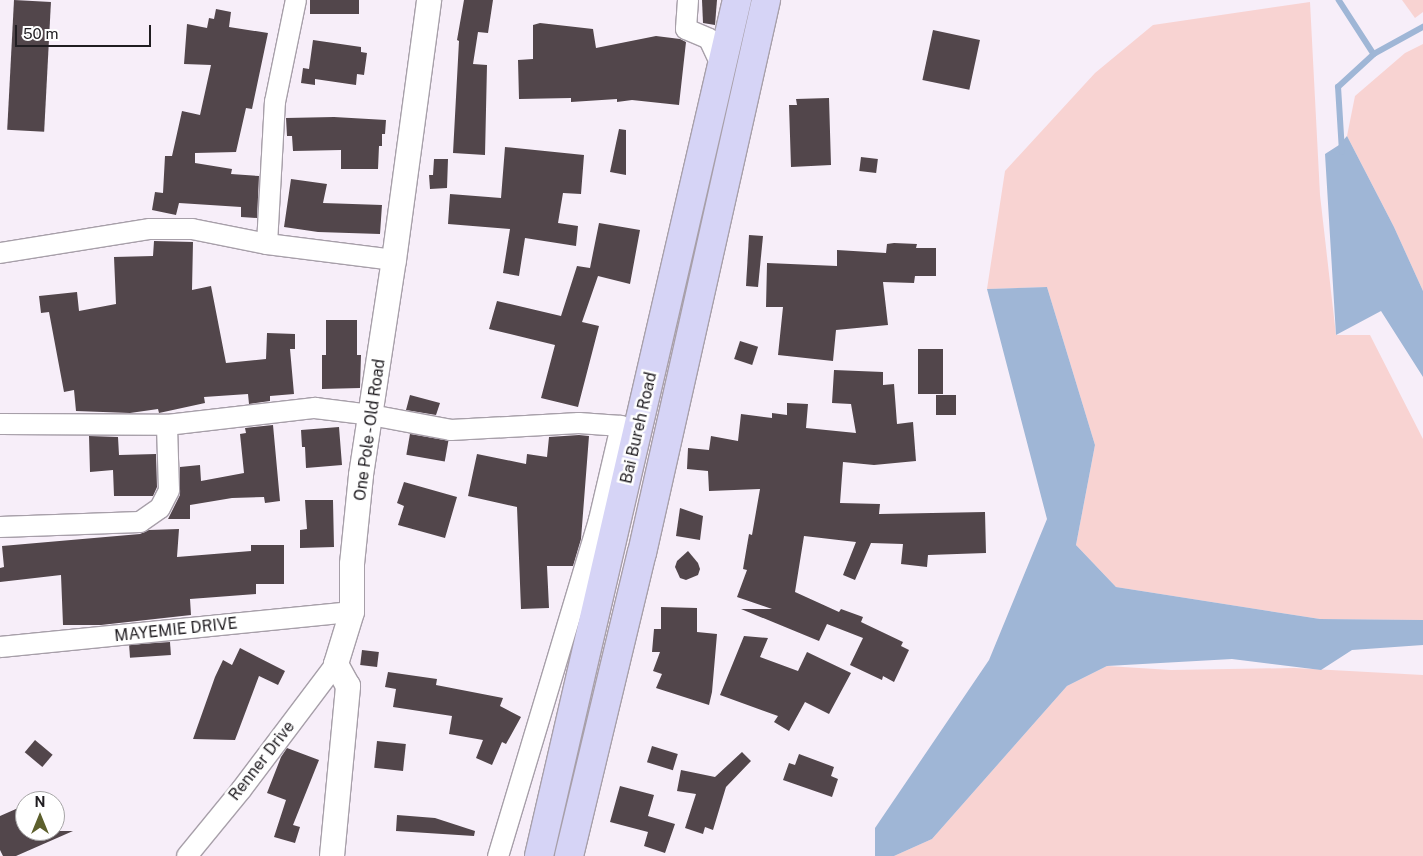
<!DOCTYPE html>
<html>
<head>
<meta charset="utf-8">
<style>
	body { margin:0 }
	#map { position:relative; width:1423px; height:856px; overflow:hidden; background:#f7eef9; font-family:"Public Sans",sans-serif }
	div>[style] { position:absolute }
	[style*='--x'] { left:calc(var(--x)*1px); top:calc(var(--y)*1px); width:calc(var(--w)*1px); rotate:calc(var(--a)*1deg) }
	.green>* { inset:0; background:#f8d3d2 }
	.water>* { inset:0; background:#9fb6d6 }
	.stream>* { height:5.5px; margin:-2.75px; padding:0 2.75px; transform-origin:2.75px; border-radius:2.75px; background:#9fb6d6 }
	.building>* { inset:0; background:#52464b; transform-origin:0 0 }
	.roads { filter:drop-shadow(1px 0 #a79fa9) drop-shadow(-1px 0 #a79fa9) drop-shadow(0 1px #a79fa9) drop-shadow(0 -1px #a79fa9) }
	.minor>* { height:20px; margin:-10px; padding:0 10px; transform-origin:10px; border-radius:10px; background:#fff }
	.tertiary>* { height:24px; margin:-12px; padding:0 12px; transform-origin:12px; border-radius:12px; background:#fff }
	.trunk>* { height:28px; margin:-14px; padding:0 14px; transform-origin:14px; border-radius:14px; background:#d6d4f6 }
	span { translate:-50% -50%; white-space:nowrap; text-align:center; line-height:1.15; -webkit-text-stroke:5px #fff; paint-order:stroke }
	.street-label { font-size:16px; color:#201d21 }
	.north { position:absolute; left:15px; top:791px; width:50px; height:50px; box-sizing:border-box; background:#fff; border:1px solid #a6a5a6; border-radius:50%; rotate:0deg; font-size:14px; font-weight:700; line-height:20px; text-align:center; color:#201d21 }
	.north::after { content:''; display:block; margin:auto; width:18px; height:22px; background:#5c5f2c; clip-path:polygon(50% 0,100% 100%,50% 72%,0 100%) }
	.scale { position:absolute; left:15px; top:25px; width:136px; height:22px; box-sizing:border-box; border:2px solid #201d21; border-top:0; padding-left:6px; font-size:15px; line-height:18px; white-space:nowrap; color:#201d21; -webkit-text-stroke:4px #fff; paint-order:stroke }
</style>
</head>
<body>
<div id="map">
	<div class="green">
		<i style="clip-path:polygon(1402px 0,1423px 0,1423px 12px,1415px 18px)"></i>
		<i style="clip-path:polygon(1310px 2px,1320px 195px,1336px 335px,1370px 335px,1423px 439px,1423px 620px,1320px 619px,1116px 587px,1076px 545px,1095px 445px,1047px 287px,987px 289px,1005px 171px,1095px 73px,1153px 25px)"></i>
		<i style="clip-path:polygon(1423px 44px,1423px 291px,1394px 227px,1347px 136px,1355px 96px,1405px 53px)"></i>
		<i style="clip-path:polygon(1107px 666px,1171px 670px,1294px 668px,1423px 675px,1423px 856px,894px 856px,932px 839px,1067px 686px)"></i>
	</div>
	<div class="water">
		<i style="clip-path:polygon(1347px 136px,1394px 227px,1423px 291px,1423px 377px,1381px 311px,1336px 335px,1325px 154px,1339px 145px)"></i>
		<i style="clip-path:polygon(1047px 287px,1095px 445px,1076px 545px,1116px 587px,1320px 619px,1423px 620px,1423px 645px,1352px 650px,1321px 670px,1232px 659px,1107px 666px,1067px 686px,932px 839px,894px 856px,875px 856px,875px 828px,989px 660px,1047px 519px,987px 289px)"></i>
	</div>
	<div class="stream">
		<i style="--x:1339;--y:0;--w:64;--a:57.1"></i>
		<i style="--x:1342;--y:152;--w:65;--a:-93.5"></i>
		<i style="--x:1338;--y:87;--w:49;--a:-42.5"></i>
		<i style="--x:1374;--y:54;--w:56;--a:-28.9"></i>
	</div>
	<div class="building">
		<i style="left:14px;top:0;width:37px;height:130px;rotate:3deg"></i>
		<i style="left:310px;top:0;width:49px;height:14px"></i>
		<i style="clip-path:polygon(464px 0,493px 0,488px 33px,478px 32px,473px 64px,487px 65px,485px 155px,453px 153px,459px 41px,457px 40px)"></i>
		<i style="clip-path:polygon(702px 0,717px 0,715px 25px,703px 23px)"></i>
		<i style="clip-path:polygon(216px 9px,231px 12px,229px 27px,268px 33px,252px 109px,246px 108px,236px 152px,195px 153px,195px 163px,232px 169px,231px 174px,259px 176px,257px 218px,241px 217px,241px 207px,179px 203px,176px 215px,152px 210px,155px 192px,163px 193px,165px 156px,172px 156px,182px 111px,200px 115px,211px 65px,184px 64px,187px 24px,207px 28px,209px 18px,214px 19px)"></i>
		<i style="clip-path:polygon(540px 23px,593px 29px,596px 48px,656px 36px,680px 39px,686px 42px,679px 105px,632px 100px,617px 102px,617px 99px,571px 102px,571px 98px,519px 99px,518px 60px,533px 59px,533px 25px)"></i>
		<i style="left:933px;top:30px;width:48px;height:51px;rotate:12deg"></i>
		<i style="clip-path:polygon(313px 40px,361px 47px,361px 52px,367px 53px,364px 75px,357px 74px,356px 85px,315px 79px,315px 85px,301px 83px,303px 68px,309px 69px)"></i>
		<i style="clip-path:polygon(829px 98px,831px 165px,791px 167px,789px 105px,797px 105px,796px 99px)"></i>
		<i style="clip-path:polygon(334px 117px,386px 120px,385px 134px,382px 134px,382px 146px,379px 146px,378px 169px,341px 169px,341px 150px,293px 151px,292px 136px,287px 136px,286px 118px)"></i>
		<i style="clip-path:polygon(619px 129px,626px 130px,626px 175px,610px 172px)"></i>
		<i style="clip-path:polygon(505px 147px,584px 155px,581px 194px,563px 193px,558px 223px,578px 226px,576px 246px,525px 238px,519px 276px,503px 273px,510px 229px,448px 224px,450px 194px,501px 198px)"></i>
		<i style="left:861px;top:157px;width:17px;height:14px;rotate:7deg"></i>
		<i style="clip-path:polygon(434px 159px,448px 159px,447px 188px,430px 189px,429px 175px,433px 175px)"></i>
		<i style="clip-path:polygon(291px 179px,327px 184px,323px 203px,382px 205px,380px 234px,318px 232px,284px 227px)"></i>
		<i style="clip-path:polygon(599px 223px,640px 230px,630px 284px,598px 276px,582px 322px,599px 326px,578px 407px,541px 398px,555px 345px,489px 329px,497px 301px,561px 316px,577px 266px,590px 268px)"></i>
		<i style="clip-path:polygon(749px 235px,763px 236px,758px 287px,746px 286px)"></i>
		<i style="clip-path:polygon(154px 241px,193px 242px,192px 290px,211px 286px,226px 363px,266px 359px,267px 333px,295px 334px,295px 349px,290px 349px,294px 394px,270px 396px,270px 401px,249px 404px,248px 394px,204px 397px,205px 403px,159px 413px,158px 409px,130px 413px,76px 411px,74px 390px,64px 392px,49px 312px,41px 313px,39px 296px,77px 292px,79px 311px,116px 304px,114px 257px,153px 256px)"></i>
		<i style="clip-path:polygon(894px 243px,917px 244px,916px 248px,936px 248px,936px 276px,915px 276px,914px 283px,883px 282px,888px 325px,836px 330px,833px 361px,778px 355px,783px 307px,766px 307px,767px 263px,837px 266px,837px 250px,886px 253px,887px 244px)"></i>
		<i style="clip-path:polygon(326px 320px,357px 320px,357px 355px,361px 355px,360px 388px,322px 389px,322px 355px,326px 355px)"></i>
		<i style="left:740px;top:341px;width:19px;height:19px;rotate:18deg"></i>
		<i style="left:918px;top:349px;width:25px;height:45px"></i>
		<i style="clip-path:polygon(834px 370px,883px 372px,883px 385px,894px 384px,897px 424px,913px 422px,916px 461px,874px 465px,843px 462px,840px 503px,880px 504px,879px 514px,985px 512px,986px 553px,928px 555px,927px 567px,901px 564px,903px 544px,871px 543px,855px 580px,843px 575px,856px 542px,804px 536px,795px 592px,839px 612px,841px 609px,863px 617px,861px 622px,903px 642px,901px 646px,909px 650px,894px 682px,883px 676px,882px 680px,850px 665px,863px 638px,827px 624px,819px 641px,741px 609px,772px 609px,737px 597px,747px 570px,743px 569px,749px 534px,752px 535px,760px 489px,709px 491px,708px 471px,687px 469px,688px 448px,709px 450px,711px 436px,738px 441px,741px 414px,772px 418px,772px 413px,787px 415px,787px 403px,808px 404px,806px 428px,856px 433px,851px 404px,832px 403px)"></i>
		<i style="clip-path:polygon(410px 395px,440px 403px,436px 415px,406px 410px)"></i>
		<i style="left:936px;top:395px;width:20px;height:20px"></i>
		<i style="clip-path:polygon(273px 425px,280px 501px,265px 503px,264px 497px,232px 498px,190px 505px,190px 519px,168px 519px,180px 495px,180px 467px,200px 465px,201px 481px,244px 473px,240px 434px,246px 433px,245px 428px)"></i>
		<i style="clip-path:polygon(339px 427px,342px 465px,306px 468px,305px 447px,302px 447px,301px 430px)"></i>
		<i style="left:410px;top:434px;width:39px;height:21px;rotate:10deg"></i>
		<i style="clip-path:polygon(579px 435px,589px 436px,581px 539px,573px 566px,547px 566px,549px 608px,521px 609px,517px 507px,468px 496px,477px 454px,526px 464px,527px 454px,547px 457px,549px 437px)"></i>
		<i style="clip-path:polygon(89px 436px,118px 437px,119px 455px,156px 454px,157px 487px,153px 496px,114px 496px,113px 470px,90px 472px)"></i>
		<i style="clip-path:polygon(404px 482px,457px 497px,445px 538px,398px 525px,404px 506px,397px 503px)"></i>
		<i style="clip-path:polygon(305px 500px,333px 500px,334px 547px,300px 548px,300px 530px,307px 529px)"></i>
		<i style="clip-path:polygon(680px 508px,703px 516px,700px 540px,676px 536px)"></i>
		<i style="clip-path:polygon(179px 529px,177px 557px,251px 551px,251px 545px,284px 545px,284px 584px,256px 584px,256px 594px,190px 599px,191px 615px,101px 625px,63px 625px,61px 575px,0 582px,0 568px,4px 567px,2px 546px,140px 534px,149px 530px)"></i>
		<i style="clip-path:polygon(688px 551px,698px 563px,700px 569px,698px 575px,686px 580px,680px 578px,675px 567px,677px 561px)"></i>
		<i style="clip-path:polygon(661px 607px,697px 608px,697px 632px,717px 634px,712px 692px,709px 705px,656px 688px,662px 674px,653px 671px,660px 652px,652px 652px,654px 629px,661px 629px)"></i>
		<i style="clip-path:polygon(744px 636px,768px 638px,760px 657px,798px 671px,807px 652px,851px 673px,829px 714px,805px 702px,789px 731px,774px 722px,778px 716px,720px 695px)"></i>
		<i style="left:170px;top:642px;width:13px;height:41px;rotate:86deg"></i>
		<i style="clip-path:polygon(240px 648px,285px 671px,278px 685px,259px 676px,235px 740px,193px 739px,215px 677px,223px 660px,232px 665px)"></i>
		<i style="left:362px;top:650px;width:17px;height:15px;rotate:7deg"></i>
		<i style="clip-path:polygon(388px 672px,437px 679px,436px 685px,503px 698px,500px 706px,521px 717px,506px 744px,502px 742px,492px 765px,476px 758px,483px 740px,449px 734px,452px 716px,393px 707px,396px 689px,385px 687px)"></i>
		<i style="left:35px;top:740px;width:23px;height:16px;rotate:40deg"></i>
		<i style="left:377px;top:741px;width:29px;height:27px;rotate:6deg"></i>
		<i style="left:652px;top:746px;width:27px;height:17px;rotate:17deg"></i>
		<i style="clip-path:polygon(287px 748px,319px 760px,293px 825px,300px 827px,295px 843px,274px 837px,286px 800px,267px 793px,281px 757px)"></i>
		<i style="clip-path:polygon(742px 752px,751px 761px,726px 787px,713px 830px,705px 827px,703px 834px,685px 828px,696px 794px,677px 791px,681px 770px,715px 777px)"></i>
		<i style="clip-path:polygon(799px 754px,834px 767px,831px 776px,838px 779px,832px 797px,783px 780px,789px 763px,795px 765px)"></i>
		<i style="clip-path:polygon(620px 786px,654px 795px,648px 816px,675px 824px,665px 853px,644px 846px,648px 832px,610px 822px)"></i>
		<i style="clip-path:polygon(25px 805px,25px 831px,73px 831px,16px 856px,3px 856px,0 850px,0 816px)"></i>
		<i style="clip-path:polygon(397px 815px,435px 818px,475px 831px,474px 836px,396px 831px)"></i>
	</div>
	<div class="roads">
		<div class="minor">
			<i style="--x:688;--y:0;--w:29;--a:94"></i>
			<i style="--x:686;--y:29;--w:25;--a:23"></i>
			<i style="--x:709;--y:39;--w:31;--a:65"></i>
			<i style="--x:267;--y:244;--w:142;--a:-86.8"></i>
			<i style="--x:275;--y:102;--w:104;--a:-78.4"></i>
			<i style="--x:0;--y:253;--w:152;--a:-9.1"></i>
			<i style="--x:150;--y:229;--w:42;--a:0"></i>
			<i style="--x:192;--y:229;--w:76;--a:11.3"></i>
			<i style="--x:267;--y:244;--w:128;--a:7.2"></i>
			<i style="--x:0;--y:424;--w:167;--a:0.3"></i>
			<i style="--x:167;--y:425;--w:149;--a:-6.6"></i>
			<i style="--x:315;--y:408;--w:56;--a:7.1"></i>
			<i style="--x:371;--y:415;--w:81;--a:10.6"></i>
			<i style="--x:451;--y:430;--w:128;--a:-3.1"></i>
			<i style="--x:579;--y:423;--w:42;--a:4.1"></i>
			<i style="--x:621;--y:426;--w:97;--a:103.2"></i>
			<i style="--x:599;--y:520;--w:351;--a:106.7"></i>
			<i style="--x:0;--y:527;--w:140;--a:-2"></i>
			<i style="--x:140;--y:522;--w:24;--a:-35"></i>
			<i style="--x:160;--y:508;--w:20;--a:-63"></i>
			<i style="--x:169;--y:490;--w:65;--a:-91.8"></i>
			<i style="--x:0;--y:647;--w:354;--a:-5.7"></i>
			<i style="--x:187;--y:856;--w:85;--a:-50.7"></i>
			<i style="--x:241;--y:790;--w:158;--a:-53"></i>
		</div>
		<div class="tertiary">
			<i style="--x:332;--y:856;--w:171;--a:-84.6"></i>
			<i style="--x:348;--y:686;--w:25;--a:-119"></i>
			<i style="--x:336;--y:664;--w:54;--a:-72.9"></i>
			<i style="--x:352;--y:612;--w:48;--a:-90"></i>
			<i style="--x:352;--y:564;--w:89;--a:-84.2"></i>
			<i style="--x:361;--y:475;--w:218;--a:-81.3"></i>
			<i style="--x:394;--y:260;--w:262;--a:-82.3"></i>
		</div>
		<div class="trunk">
			<i style="--x:539;--y:856;--w:879;--a:-76.98"></i>
			<i style="--x:569;--y:856;--w:312;--a:-76.5"></i>
			<i style="--x:642;--y:553;--w:567;--a:-77.36"></i>
		</div>
	</div>
	<div class="street-label">
		<span style="left:639px;top:428px;rotate:-77deg">Bai Bureh Road</span>
		<span style="left:370px;top:430px;rotate:-82deg">One Pole - Old Road</span>
		<span style="left:176px;top:630px;rotate:-6deg">MAYEMIE DRIVE</span>
		<span style="left:262px;top:761px;rotate:-52deg">Renner Drive</span>
	</div>
	<div class="north">N</div>
	<div class="scale">50 m</div>
</div>
</body>
</html>
